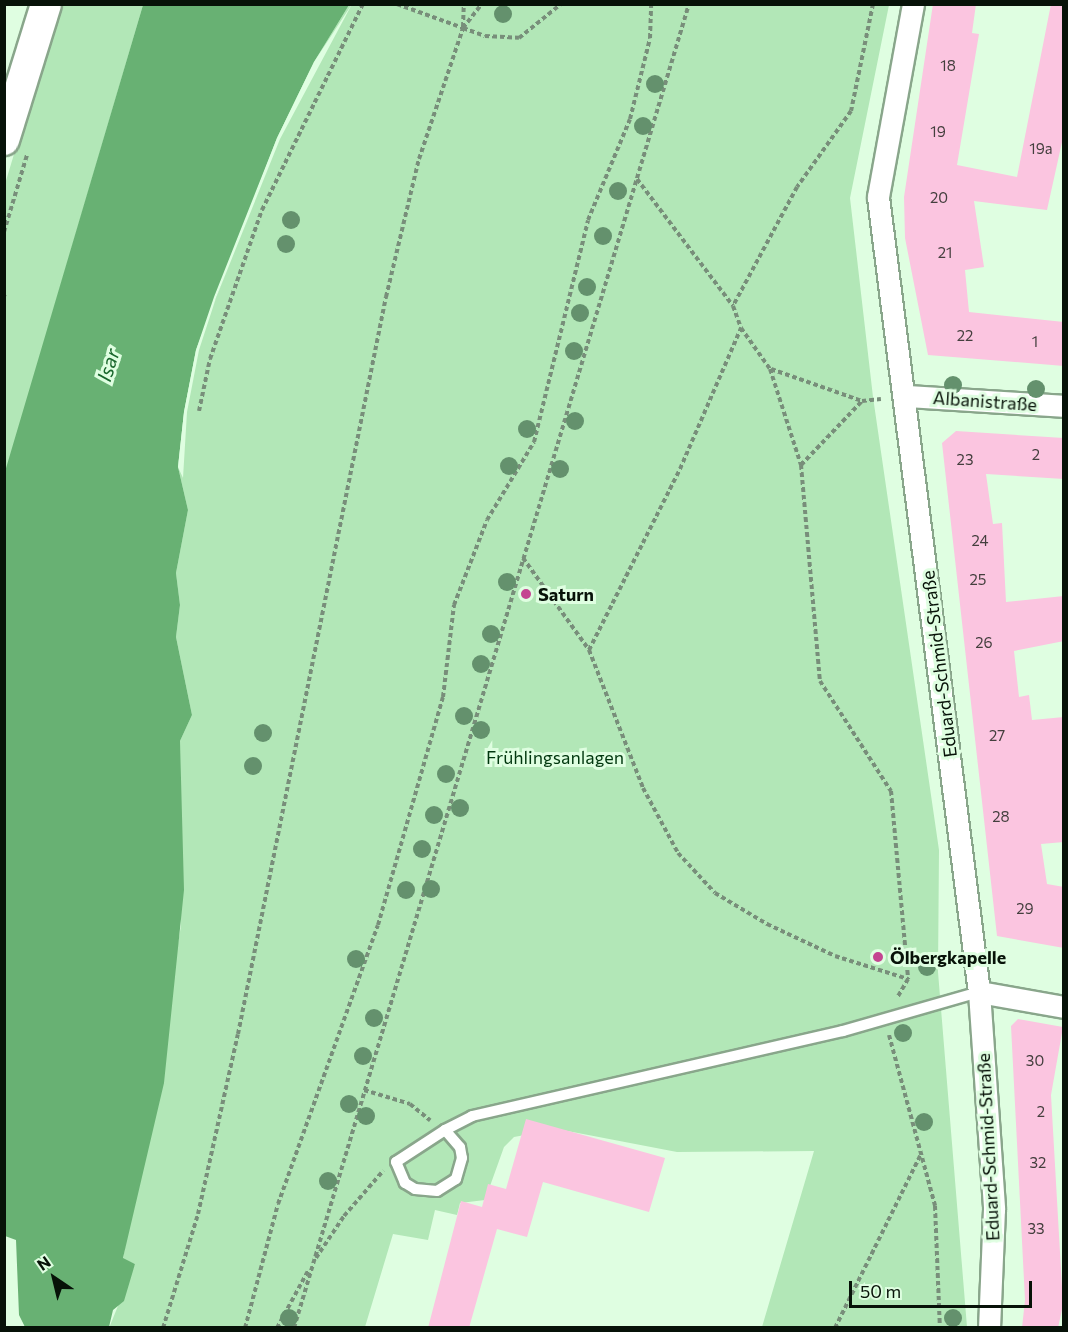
<!DOCTYPE html>
<html>
<head>
<meta charset="utf-8">
<style>
	body { margin:0 }
	#map { position:relative; width:1068px; height:1332px; overflow:hidden; background:#dffee1; font-family:Commissioner,sans-serif }
	div>[style] { position:absolute }
	[style*='--x'] { left:calc(var(--x)*1px); top:calc(var(--y)*1px); width:calc(var(--w)*1px); rotate:calc(var(--a)*1deg) }
	.green>* { inset:0; background:#b2e7b7 }
	.water>* { inset:0; background:#68b173 }
	.pier>* { inset:0; background:#dffee1 }
	.building>* { inset:0; background:#fbc5e0 }
	.path>* { height:4px; margin-top:-2px; transform-origin:0; background:repeating-linear-gradient(90deg,#788e7a 0 4.5px,transparent 0 7.5px) }
	.roads { filter:drop-shadow(2px 0 #89a68b) drop-shadow(-2px 0 #89a68b) drop-shadow(0 2px #89a68b) drop-shadow(0 -2px #89a68b) }
	.service>* { height:10px; margin:-5px; padding:0 5px; transform-origin:5px; border-radius:5px; background:#fff }
	.minor>* { height:21px; margin:-10.5px; padding:0 10.5px; transform-origin:10.5px; border-radius:10.5px; background:#fff }
	.secondary>* { height:30px; margin:-15px; padding:0 15px; transform-origin:15px; border-radius:15px; background:#fff }
	.trees>* { width:18px; height:18px; margin:-9px; border-radius:50%; background:#64916d }
	.dots>* { width:16px; height:16px; translate:-50% -50%; box-sizing:border-box; border:3px solid #dffee1; border-radius:50% }
	span { translate:-50% -50%; white-space:nowrap; text-align:center; line-height:1.15; -webkit-text-stroke:6px #dffee1; paint-order:stroke }
	.number-label { font-size:15px; color:#443f3e }
	.number-label span { -webkit-text-stroke-width:0 }
	.street-label { font-size:18px; color:#071208 }
	.poi-label { font-size:18px; color:#071208; font-weight:700 }
	.left { translate:0 -50%; text-align:left }
	.park-label { font-size:18px; color:#00370e }
	.water-label { font-size:20px; color:#19672c; font-style:italic }
	.frame { position:absolute; inset:0; border:6px solid #071208; pointer-events:none }
	.north { position:absolute; left:24px; top:1248px; width:60px; height:60px; -webkit-text-stroke:4px #dffee1; paint-order:stroke; rotate:325deg; font-size:16px; font-weight:700; line-height:24px; text-align:center; color:#071208 }
	.north::after { content:''; display:block; margin:auto; width:21px; height:27px; background:#071208; clip-path:polygon(50% 0,100% 100%,50% 72%,0 100%) }
	.scale { position:absolute; left:849px; top:1281px; width:183px; height:27px; box-sizing:border-box; border:3px solid #071208; border-top:0; padding-left:8px; font-size:18px; line-height:21px; white-space:nowrap; color:#071208; -webkit-text-stroke:4px #dffee1; paint-order:stroke }
</style>
</head>
<body>
<div id="map">
	<div class="green">
		<i style="clip-path:polygon(59px 5px,143px 5px,5px 475px,5px 184px)"></i>
		<i style="clip-path:polygon(349px 5px,889px 5px,850px 198px,873px 397px,939px 850px,938px 972px,967px 1327px,762px 1327px,814px 1151px,677px 1152px,557px 1129px,514px 1137px,504px 1147px,485px 1200px,460px 1203px,457px 1215px,435px 1210px,428px 1240px,393px 1234px,365px 1327px,109px 1328px,135px 1264px,123px 1259px,181px 926px,180px 741px,192px 715px,176px 637px,180px 605px,176px 573px,188px 510px,178px 467px,196px 350px,277px 138px,314px 62px)"></i>
	</div>
	<div class="water">
		<i style="clip-path:polygon(143px 5px,349px 5px,314px 62px,277px 138px,196px 350px,184px 412px,178px 467px,188px 510px,176px 573px,180px 605px,176px 637px,192px 715px,180px 741px,184px 890px,164px 1083px,123px 1258px,135px 1264px,124px 1301px,113px 1310px,109px 1327px,25px 1327px,19px 1315px,16px 1240px,5px 1236px,4px 475px)"></i>
	</div>
	<div class="pier">
		<i style="clip-path:polygon(352px 4px,280px 139px,216px 298px,199px 350px,187px 412px,183px 478px,178px 467px,184px 412px,196px 350px,214px 297px,277px 138px,314px 62px)"></i>
	</div>
	<div class="building">
		<i style="clip-path:polygon(933px 4px,976px 4px,972px 33px,979px 34px,957px 165px,1017px 177px,1051px 4px,1064px 4px,1064px 133px,1047px 210px,974px 201px,984px 267px,965px 270px,969px 312px,1064px 322px,1064px 366px,928px 355px,905px 238px,904px 197px)"></i>
		<i style="clip-path:polygon(956px 431px,1064px 438px,1064px 479px,986px 474px,993px 524px,1002px 523px,1006px 602px,1064px 596px,1064px 641px,1014px 651px,1019px 697px,1029px 695px,1032px 720px,1064px 717px,1064px 842px,1041px 844px,1047px 884px,1064px 887px,1064px 948px,997px 936px,942px 443px)"></i>
		<i style="clip-path:polygon(1018px 1019px,1063px 1027px,1051px 1095px,1063px 1305px,1058px 1328px,1022px 1328px,1025px 1300px,1011px 1026px)"></i>
		<i style="clip-path:polygon(526px 1119px,665px 1158px,649px 1212px,543px 1182px,527px 1237px,497px 1229px,469px 1328px,428px 1328px,461px 1201px,482px 1207px,488px 1184px,506px 1189px)"></i>
	</div>
	<div class="path">
		<i style="--x:397;--y:4;--w:70;--a:20"></i>
		<i style="--x:463;--y:28;--w:31;--a:-52"></i>
		<i style="--x:873;--y:4;--w:109;--a:101.6"></i>
		<i style="--x:851;--y:111;--w:93;--a:125.4"></i>
		<i style="--x:797;--y:187;--w:135;--a:118.3"></i>
		<i style="--x:733;--y:306;--w:23;--a:70"></i>
		<i style="--x:741;--y:328;--w:50;--a:54.7"></i>
		<i style="--x:770;--y:369;--w:101;--a:72.1"></i>
		<i style="--x:801;--y:465;--w:217;--a:85"></i>
		<i style="--x:820;--y:681;--w:131;--a:57.2"></i>
		<i style="--x:891;--y:791;--w:189;--a:84.8"></i>
		<i style="--x:908;--y:979;--w:22;--a:120"></i>
		<i style="--x:463;--y:27;--w:23;--a:-88"></i>
		<i style="--x:637;--y:179;--w:159;--a:52.9"></i>
		<i style="--x:4;--y:232;--w:80;--a:-73.4"></i>
		<i style="--x:4;--y:296;--w:2;--a:27"></i>
		<i style="--x:771;--y:369;--w:96;--a:19.4"></i>
		<i style="--x:862;--y:401;--w:19;--a:-6"></i>
		<i style="--x:199;--y:411;--w:53;--a:-78.1"></i>
		<i style="--x:210;--y:359;--w:158;--a:-70.8"></i>
		<i style="--x:262;--y:210;--w:229;--a:-63.9"></i>
		<i style="--x:801;--y:465;--w:88;--a:-46.4"></i>
		<i style="--x:523;--y:558;--w:113;--a:54.3"></i>
		<i style="--x:589;--y:650;--w:148;--a:68.6"></i>
		<i style="--x:643;--y:788;--w:74;--a:61.7"></i>
		<i style="--x:678;--y:853;--w:54;--a:47.2"></i>
		<i style="--x:715;--y:893;--w:61;--a:30.8"></i>
		<i style="--x:767;--y:924;--w:75;--a:25.2"></i>
		<i style="--x:835;--y:956;--w:77;--a:17.5"></i>
		<i style="--x:589;--y:650;--w:203;--a:-63.3"></i>
		<i style="--x:680;--y:469;--w:154;--a:-66.6"></i>
		<i style="--x:889;--y:1035;--w:177;--a:74.9"></i>
		<i style="--x:935;--y:1206;--w:122;--a:87.7"></i>
		<i style="--x:364;--y:1090;--w:48;--a:16.9"></i>
		<i style="--x:410;--y:1104;--w:26;--a:39"></i>
		<i style="--x:316;--y:1258;--w:50;--a:-56.3"></i>
		<i style="--x:344;--y:1216;--w:60;--a:-49.1"></i>
		<i style="--x:163;--y:1328;--w:119;--a:-72.9"></i>
		<i style="--x:198;--y:1214;--w:184;--a:-77.5"></i>
		<i style="--x:238;--y:1034;--w:752;--a:-78.65"></i>
		<i style="--x:386;--y:297;--w:142;--a:-76.6"></i>
		<i style="--x:419;--y:159;--w:138;--a:-71.4"></i>
		<i style="--x:463;--y:28;--w:23;--a:20"></i>
		<i style="--x:485;--y:36;--w:34;--a:3"></i>
		<i style="--x:519;--y:38;--w:54;--a:-39"></i>
		<i style="--x:245;--y:1328;--w:128;--a:-75.1"></i>
		<i style="--x:278;--y:1204;--w:296;--a:-70.3"></i>
		<i style="--x:378;--y:925;--w:237;--a:-74.1"></i>
		<i style="--x:443;--y:697;--w:93;--a:-83.2"></i>
		<i style="--x:454;--y:605;--w:91;--a:-68.8"></i>
		<i style="--x:487;--y:520;--w:91;--a:-58.9"></i>
		<i style="--x:534;--y:442;--w:228;--a:-76.3"></i>
		<i style="--x:588;--y:220;--w:109;--a:-67.4"></i>
		<i style="--x:630;--y:119;--w:83;--a:-76.1"></i>
		<i style="--x:650;--y:38;--w:34;--a:-88"></i>
		<i style="--x:277;--y:1328;--w:67;--a:-61.5"></i>
		<i style="--x:294;--y:1328;--w:1382;--a:-73.39"></i>
		<i style="--x:835;--y:1328;--w:194;--a:-63.7"></i>
	</div>
	<div class="roads">
		<div class="service">
			<i style="--x:445;--y:1130;--w:30;--a:-27"></i>
			<i style="--x:472;--y:1116;--w:381;--a:-12.9"></i>
			<i style="--x:843;--y:1031;--w:141;--a:-16"></i>
			<i style="--x:445;--y:1130;--w:23;--a:49"></i>
			<i style="--x:460;--y:1147;--w:11;--a:80"></i>
			<i style="--x:462;--y:1158;--w:22;--a:106"></i>
			<i style="--x:456;--y:1179;--w:22;--a:148"></i>
			<i style="--x:437;--y:1191;--w:22;--a:-175"></i>
			<i style="--x:415;--y:1189;--w:12;--a:-149"></i>
			<i style="--x:405;--y:1183;--w:23;--a:-113"></i>
			<i style="--x:396;--y:1162;--w:59;--a:-33.1"></i>
		</div>
		<div class="minor">
			<i style="--x:913;--y:4;--w:196;--a:100.3"></i>
			<i style="--x:878;--y:197;--w:801;--a:82.76"></i>
			<i style="--x:979;--y:992;--w:218;--a:86"></i>
			<i style="--x:994;--y:1209;--w:119;--a:92.4"></i>
			<i style="--x:906;--y:396;--w:158;--a:3.6"></i>
			<i style="--x:979;--y:992;--w:86;--a:10"></i>
		</div>
		<div class="secondary">
			<i style="--x:4;--y:140;--w:142;--a:-72.8"></i>
		</div>
	</div>
	<div class="trees">
		<i style="left:503px;top:14px"></i>
		<i style="left:655px;top:84px"></i>
		<i style="left:643px;top:126px"></i>
		<i style="left:618px;top:191px"></i>
		<i style="left:291px;top:220px"></i>
		<i style="left:603px;top:236px"></i>
		<i style="left:286px;top:244px"></i>
		<i style="left:587px;top:287px"></i>
		<i style="left:580px;top:313px"></i>
		<i style="left:574px;top:351px"></i>
		<i style="left:953px;top:385px"></i>
		<i style="left:1036px;top:389px"></i>
		<i style="left:575px;top:421px"></i>
		<i style="left:527px;top:429px"></i>
		<i style="left:509px;top:466px"></i>
		<i style="left:560px;top:469px"></i>
		<i style="left:507px;top:582px"></i>
		<i style="left:491px;top:634px"></i>
		<i style="left:481px;top:664px"></i>
		<i style="left:464px;top:716px"></i>
		<i style="left:481px;top:730px"></i>
		<i style="left:263px;top:733px"></i>
		<i style="left:253px;top:766px"></i>
		<i style="left:446px;top:774px"></i>
		<i style="left:460px;top:808px"></i>
		<i style="left:434px;top:815px"></i>
		<i style="left:422px;top:849px"></i>
		<i style="left:431px;top:889px"></i>
		<i style="left:406px;top:890px"></i>
		<i style="left:356px;top:959px"></i>
		<i style="left:927px;top:967px"></i>
		<i style="left:374px;top:1018px"></i>
		<i style="left:903px;top:1033px"></i>
		<i style="left:363px;top:1056px"></i>
		<i style="left:349px;top:1104px"></i>
		<i style="left:366px;top:1116px"></i>
		<i style="left:924px;top:1122px"></i>
		<i style="left:328px;top:1181px"></i>
		<i style="left:289px;top:1318px"></i>
		<i style="left:953px;top:1318px"></i>
	</div>
	<div class="dots">
		<i style="left:526px;top:594px;background:#c44591"></i>
		<i style="left:878px;top:957px;background:#c44591"></i>
	</div>
	<div class="number-label">
		<span style="left:948px;top:66px">18</span>
		<span style="left:938px;top:132px">19</span>
		<span style="left:1041px;top:149px">19a</span>
		<span style="left:939px;top:198px">20</span>
		<span style="left:945px;top:253px">21</span>
		<span style="left:965px;top:336px">22</span>
		<span style="left:1035px;top:342px">1</span>
		<span style="left:1036px;top:455px">2</span>
		<span style="left:965px;top:460px">23</span>
		<span style="left:980px;top:541px">24</span>
		<span style="left:978px;top:580px">25</span>
		<span style="left:984px;top:643px">26</span>
		<span style="left:997px;top:736px">27</span>
		<span style="left:1001px;top:817px">28</span>
		<span style="left:1025px;top:909px">29</span>
		<span style="left:1035px;top:1061px">30</span>
		<span style="left:1041px;top:1112px">2</span>
		<span style="left:1038px;top:1163px">32</span>
		<span style="left:1036px;top:1229px">33</span>
	</div>
	<div class="street-label">
		<span style="left:985px;top:401px;rotate:4deg">Albanistraße</span>
		<span style="left:939px;top:664px;rotate:-97deg">Eduard-Schmid-Straße</span>
		<span style="left:988px;top:1147px;rotate:-93deg">Eduard-Schmid-Straße</span>
	</div>
	<div class="poi-label">
		<span class="left" style="left:538px;top:594px">Saturn</span>
		<span class="left" style="left:890px;top:957px">Ölbergkapelle</span>
	</div>
	<div class="park-label">
		<span style="left:555px;top:757px">Frühlingsanlagen</span>
	</div>
	<div class="water-label">
		<span style="left:108px;top:365px;rotate:-73deg">Isar</span>
	</div>
	<div class="frame"></div>
	<div class="north">N</div>
	<div class="scale">50 m</div>
</div>
</body>
</html>
